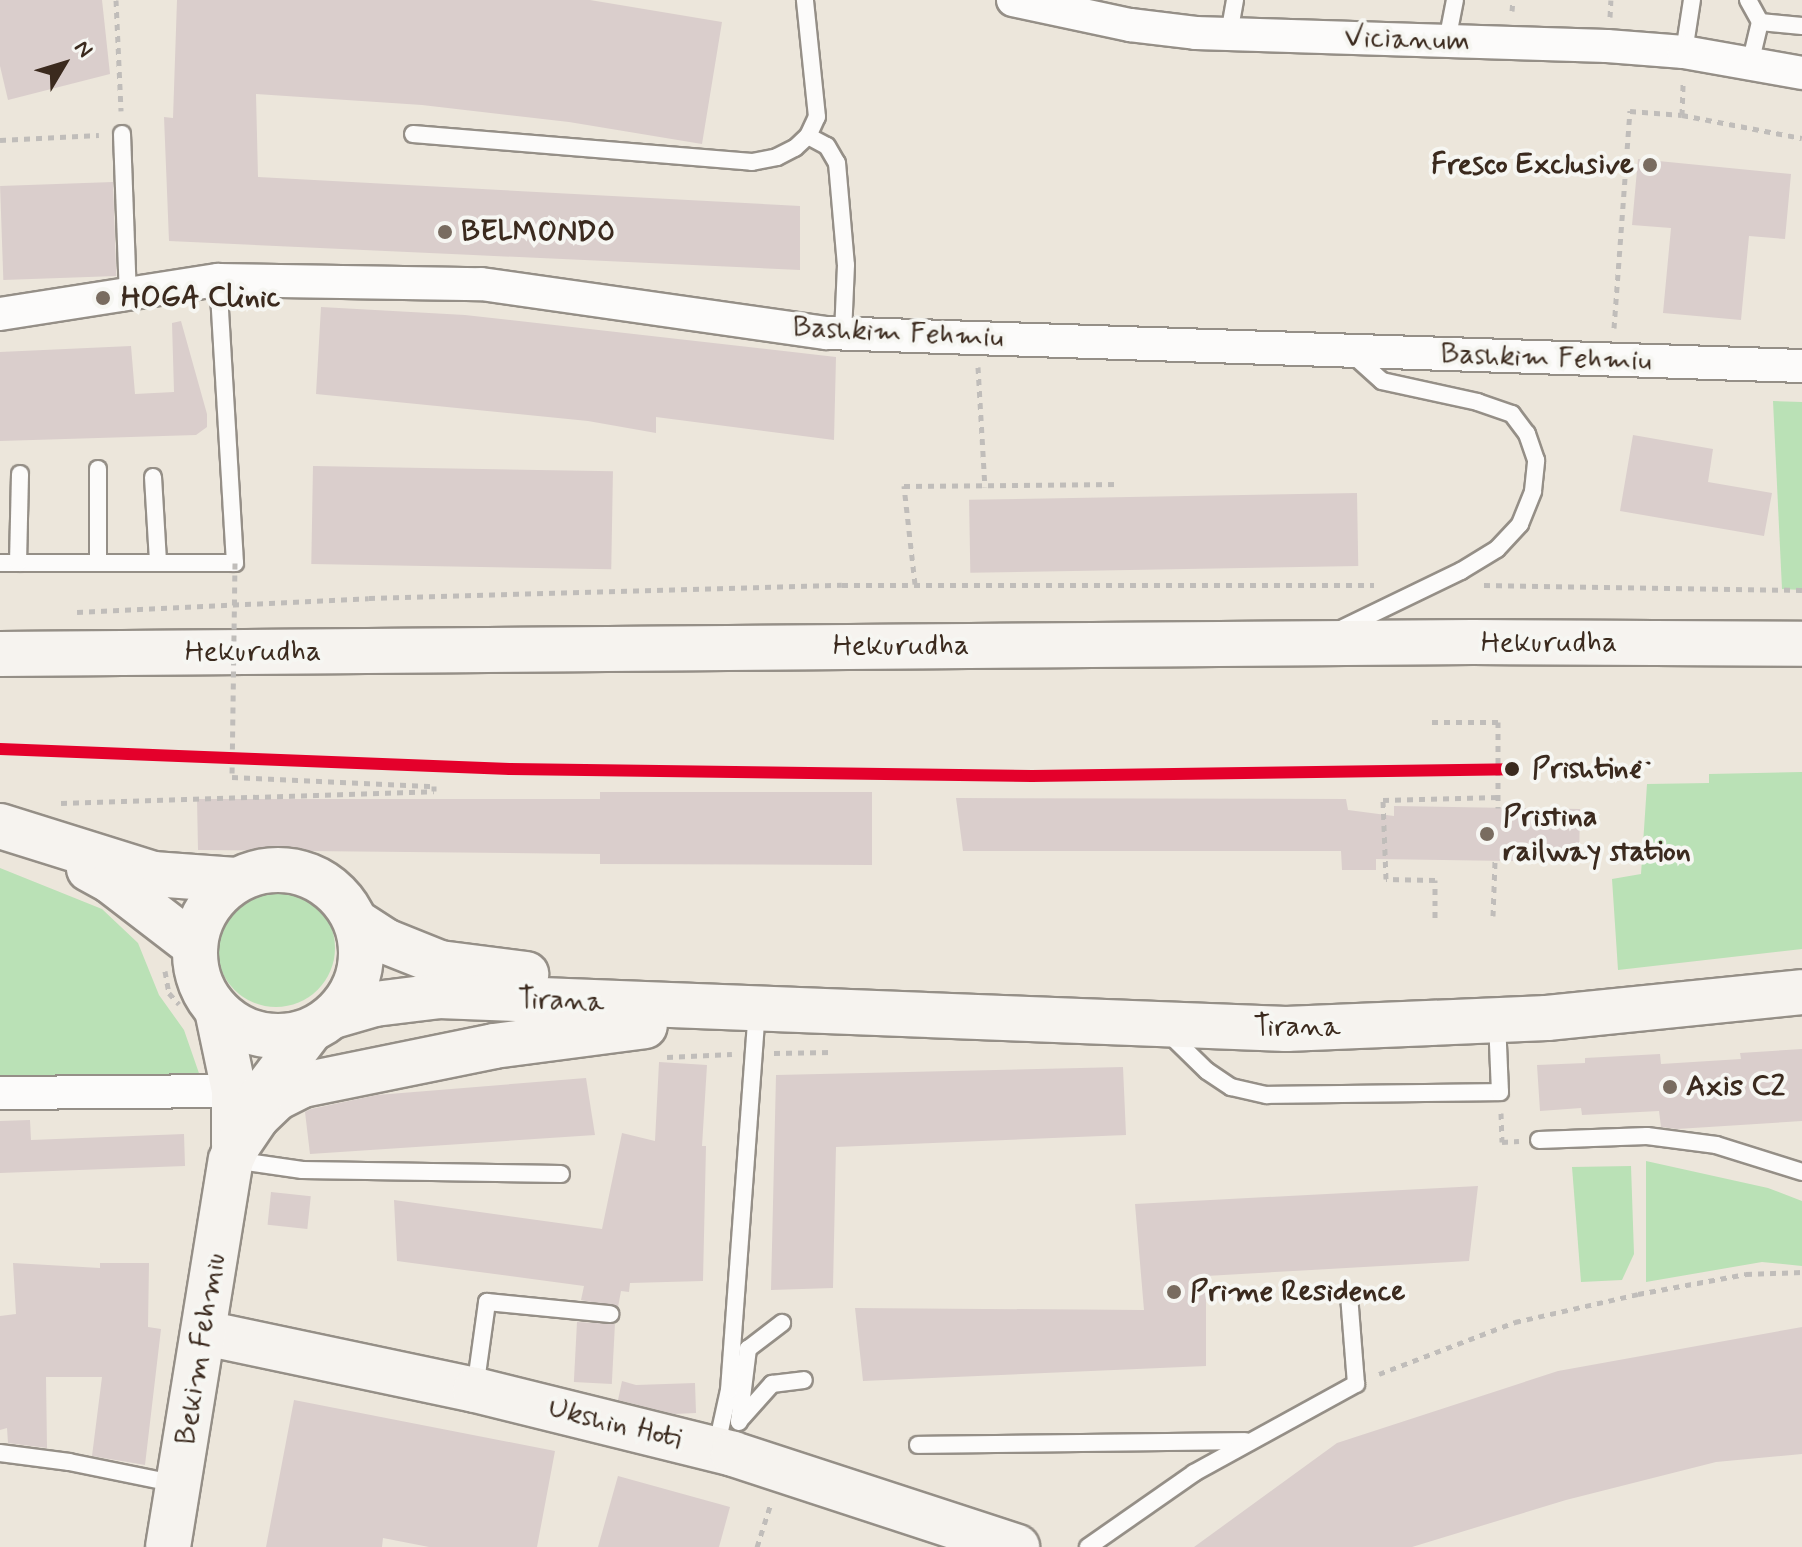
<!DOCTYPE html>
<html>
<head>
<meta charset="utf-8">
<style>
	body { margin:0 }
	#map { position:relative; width:1802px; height:1547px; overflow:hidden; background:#ece6db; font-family:Mynerve,sans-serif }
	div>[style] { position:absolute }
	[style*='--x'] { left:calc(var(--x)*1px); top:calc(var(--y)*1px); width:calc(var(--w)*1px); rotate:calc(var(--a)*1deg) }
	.green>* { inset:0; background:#bae1b6 }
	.round { border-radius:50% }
	.building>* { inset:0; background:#dacecc; transform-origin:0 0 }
	.path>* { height:5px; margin-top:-2.5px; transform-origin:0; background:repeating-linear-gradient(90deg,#c0bdba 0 6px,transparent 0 12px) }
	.roads { filter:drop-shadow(2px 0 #958f87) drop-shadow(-2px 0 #958f87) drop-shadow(0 2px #958f87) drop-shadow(0 -2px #958f87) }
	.service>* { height:16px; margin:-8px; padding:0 8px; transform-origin:8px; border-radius:8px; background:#fcfbfa }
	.minor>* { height:32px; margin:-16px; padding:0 16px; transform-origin:16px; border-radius:16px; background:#fcfbfa }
	.secondary>* { height:44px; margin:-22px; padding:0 22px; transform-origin:22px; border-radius:22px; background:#f6f3ef }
	.secondary>.ring { margin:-22px; padding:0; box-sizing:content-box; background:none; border:44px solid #f6f3ef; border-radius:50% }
	.path-bridge>* { height:5px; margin-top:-2.5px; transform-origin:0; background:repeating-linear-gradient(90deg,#c0bdba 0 6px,transparent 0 12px) }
	.rail-1>* { height:12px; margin:-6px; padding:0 6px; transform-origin:6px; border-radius:6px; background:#e4002b }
	.dots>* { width:22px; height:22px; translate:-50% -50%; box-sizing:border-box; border:4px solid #f6f6f2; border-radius:50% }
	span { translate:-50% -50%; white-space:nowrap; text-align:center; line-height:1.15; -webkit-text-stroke:8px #f6f6f2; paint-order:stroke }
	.street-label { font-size:30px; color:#3b2a1e }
	.poi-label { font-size:30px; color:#3b2a1e; font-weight:700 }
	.right { translate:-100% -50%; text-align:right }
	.left { translate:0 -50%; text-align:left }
	.stop-label { font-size:30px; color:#3b2a1e; font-weight:700 }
	.north { position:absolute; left:24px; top:24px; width:80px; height:80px; -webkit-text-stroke:6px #f6f6f2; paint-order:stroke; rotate:52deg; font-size:22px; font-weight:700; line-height:32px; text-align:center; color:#3b2a1e }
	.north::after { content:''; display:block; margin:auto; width:28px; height:36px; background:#3b2a1e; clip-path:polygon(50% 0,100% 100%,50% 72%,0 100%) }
</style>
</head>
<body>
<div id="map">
	<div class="green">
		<i style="clip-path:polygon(1773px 401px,1802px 402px,1802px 590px,1782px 589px)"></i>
		<i style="clip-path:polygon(1802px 772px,1802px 949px,1618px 970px,1612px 879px,1641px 874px,1647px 784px,1709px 783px,1709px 774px)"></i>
		<i style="clip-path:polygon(0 868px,102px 909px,138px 943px,159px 995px,184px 1030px,201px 1079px,0 1088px)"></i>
		<i class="round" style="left:217px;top:889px;width:118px;height:118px"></i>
		<i style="clip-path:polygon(1646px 1161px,1768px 1188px,1802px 1201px,1802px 1266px,1762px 1262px,1646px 1282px)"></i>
		<i style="clip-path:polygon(1631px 1166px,1634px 1254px,1622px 1280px,1581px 1282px,1572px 1167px)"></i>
	</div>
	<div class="building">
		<i style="clip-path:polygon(0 0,102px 0,110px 74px,8px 100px,0 66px)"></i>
		<i style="clip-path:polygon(177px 0,590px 0,722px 22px,702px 144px,569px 122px,422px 105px,256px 94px,258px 177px,800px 206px,800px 270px,169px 241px,164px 117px,173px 118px)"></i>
		<i style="clip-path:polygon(1638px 159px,1791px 174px,1785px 239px,1749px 236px,1741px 320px,1663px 313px,1671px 228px,1632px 225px)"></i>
		<i style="left:113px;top:182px;width:94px;height:113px;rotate:88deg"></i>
		<i style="clip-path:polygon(321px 307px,465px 315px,836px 357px,834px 440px,656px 417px,656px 433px,588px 421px,316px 394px)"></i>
		<i style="clip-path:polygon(181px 321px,207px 414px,207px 427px,196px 435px,0 441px,0 352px,131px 346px,135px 394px,174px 392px,172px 323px)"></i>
		<i style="clip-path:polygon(1633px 435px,1713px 449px,1708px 482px,1772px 493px,1764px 536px,1620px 511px)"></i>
		<i style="left:313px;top:466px;width:300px;height:98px;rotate:1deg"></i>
		<i style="left:1357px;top:493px;width:73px;height:388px;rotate:89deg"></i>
		<i style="clip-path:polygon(600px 792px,872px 792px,872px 865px,600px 864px,600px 854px,198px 850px,197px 799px,600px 799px)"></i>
		<i style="clip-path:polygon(956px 798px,1346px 799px,1348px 810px,1394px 816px,1394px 806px,1580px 809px,1579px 862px,1376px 859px,1376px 870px,1342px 870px,1341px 851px,963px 851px)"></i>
		<i style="clip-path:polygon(1802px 1049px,1802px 1121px,1677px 1129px,1661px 1127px,1659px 1111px,1582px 1115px,1581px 1108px,1540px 1111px,1537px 1065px,1585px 1063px,1585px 1058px,1660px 1054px,1661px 1064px,1741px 1059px,1740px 1053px)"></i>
		<i style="clip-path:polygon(659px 1062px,707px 1065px,702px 1146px,706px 1146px,703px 1281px,630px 1283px,629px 1292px,621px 1291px,618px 1307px,581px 1300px,584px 1286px,397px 1261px,394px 1200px,602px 1229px,622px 1133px,655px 1141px)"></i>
		<i style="clip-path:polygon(1123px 1067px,1126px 1135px,836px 1147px,833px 1288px,771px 1290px,776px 1075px)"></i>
		<i style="clip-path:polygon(586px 1078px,595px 1135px,310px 1154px,305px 1112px,311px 1109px,377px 1095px)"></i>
		<i style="clip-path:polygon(30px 1120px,31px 1140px,184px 1134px,185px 1166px,0 1173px,0 1121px)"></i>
		<i style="clip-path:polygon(1478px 1186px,1469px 1261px,1206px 1276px,1206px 1366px,863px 1381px,855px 1308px,1144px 1310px,1135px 1204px)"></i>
		<i style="left:271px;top:1192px;width:40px;height:33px;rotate:6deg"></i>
		<i style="clip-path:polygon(13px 1263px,100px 1268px,100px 1263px,149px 1263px,148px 1327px,161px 1329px,145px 1465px,92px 1456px,102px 1377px,46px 1377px,47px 1448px,8px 1443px,7px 1428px,0 1430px,0 1316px,16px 1314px)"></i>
		<i style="left:577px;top:1322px;width:38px;height:60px;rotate:3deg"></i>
		<i style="clip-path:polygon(1802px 1327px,1802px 1454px,1716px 1462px,1566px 1500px,1412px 1547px,1194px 1547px,1337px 1443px,1558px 1371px)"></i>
		<i style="clip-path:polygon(622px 1381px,636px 1385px,695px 1383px,696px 1413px,674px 1414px,618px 1400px)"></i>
		<i style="clip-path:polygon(294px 1400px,555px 1451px,537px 1547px,429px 1547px,383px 1538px,382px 1547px,266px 1547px)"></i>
		<i style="clip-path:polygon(618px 1476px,730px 1507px,719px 1547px,598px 1547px)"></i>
	</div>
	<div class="path">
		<i style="--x:116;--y:0;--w:111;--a:87.4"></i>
		<i style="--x:1512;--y:11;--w:11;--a:-85"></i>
		<i style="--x:1610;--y:17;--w:17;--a:-87"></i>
		<i style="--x:1682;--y:115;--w:31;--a:-88"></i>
		<i style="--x:0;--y:140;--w:99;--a:-2.9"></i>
		<i style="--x:1614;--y:328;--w:218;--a:-85.8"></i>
		<i style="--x:1630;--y:111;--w:52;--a:4.4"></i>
		<i style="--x:1682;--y:115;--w:122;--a:10.9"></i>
		<i style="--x:978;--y:367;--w:120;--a:86.7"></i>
		<i style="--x:915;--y:584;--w:99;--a:-96.4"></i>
		<i style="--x:904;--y:486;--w:216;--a:-0.5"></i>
		<i style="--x:1484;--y:585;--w:318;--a:0.9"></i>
		<i style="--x:77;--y:612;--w:292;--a:-2.7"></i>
		<i style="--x:369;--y:598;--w:473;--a:-1.6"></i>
		<i style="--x:842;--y:585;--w:532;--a:0"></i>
		<i style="--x:1432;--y:722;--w:66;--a:0"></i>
		<i style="--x:1498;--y:722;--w:86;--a:90"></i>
		<i style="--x:61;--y:803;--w:373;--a:-1.8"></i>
		<i style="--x:434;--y:791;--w:5;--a:-90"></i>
		<i style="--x:1493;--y:916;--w:55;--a:-87.9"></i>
		<i style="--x:1435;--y:918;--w:38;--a:-90"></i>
		<i style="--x:1435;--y:880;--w:49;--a:-178.8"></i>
		<i style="--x:1386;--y:879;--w:79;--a:-92.2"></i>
		<i style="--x:1383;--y:800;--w:116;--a:-1.5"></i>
		<i style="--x:165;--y:971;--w:22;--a:80"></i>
		<i style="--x:169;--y:993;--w:15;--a:48"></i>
		<i style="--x:774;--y:1053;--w:58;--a:-1"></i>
		<i style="--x:667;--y:1057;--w:65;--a:-2.6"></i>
		<i style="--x:1501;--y:1113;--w:29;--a:88"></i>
		<i style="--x:1502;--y:1142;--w:17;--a:-3"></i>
		<i style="--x:1379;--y:1374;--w:146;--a:-20.9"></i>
		<i style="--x:1515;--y:1322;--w:126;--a:-12.8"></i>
		<i style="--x:1638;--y:1294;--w:110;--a:-10.5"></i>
		<i style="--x:1746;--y:1274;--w:56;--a:-2"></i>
		<i style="--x:757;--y:1547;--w:46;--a:-72.3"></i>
	</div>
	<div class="roads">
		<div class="service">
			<i style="--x:1748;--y:0;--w:25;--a:61"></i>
			<i style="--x:1229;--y:34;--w:35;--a:-80"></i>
			<i style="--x:1447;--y:41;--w:42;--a:-79"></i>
			<i style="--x:1684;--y:52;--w:53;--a:-81.3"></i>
			<i style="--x:1750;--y:64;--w:43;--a:-76.6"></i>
			<i style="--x:1760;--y:22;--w:42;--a:5.4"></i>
			<i style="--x:122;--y:134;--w:161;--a:87.9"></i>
			<i style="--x:413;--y:134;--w:340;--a:4.7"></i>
			<i style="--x:752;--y:162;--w:25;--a:-11"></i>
			<i style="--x:777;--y:157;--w:20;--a:-27"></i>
			<i style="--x:795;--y:148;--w:18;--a:-43"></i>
			<i style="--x:808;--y:136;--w:21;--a:-65"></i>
			<i style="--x:817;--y:117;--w:118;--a:-95.9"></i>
			<i style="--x:808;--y:136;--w:21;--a:28"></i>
			<i style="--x:827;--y:146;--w:20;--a:60"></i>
			<i style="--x:837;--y:163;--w:102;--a:85"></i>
			<i style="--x:846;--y:265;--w:68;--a:92.5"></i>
			<i style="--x:98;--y:469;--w:93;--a:90"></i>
			<i style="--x:153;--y:477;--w:84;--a:86.6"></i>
			<i style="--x:0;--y:563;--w:235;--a:0"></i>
			<i style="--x:235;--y:563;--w:284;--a:-93.4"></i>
			<i style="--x:18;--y:563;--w:89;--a:-88.7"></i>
			<i style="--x:1339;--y:630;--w:136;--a:-25.8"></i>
			<i style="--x:1461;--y:571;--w:42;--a:-31.4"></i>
			<i style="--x:1497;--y:549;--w:34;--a:-47"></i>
			<i style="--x:1520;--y:524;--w:35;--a:-68"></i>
			<i style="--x:1533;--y:491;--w:31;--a:-84"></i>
			<i style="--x:1536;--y:460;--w:28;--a:-109"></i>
			<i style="--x:1527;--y:434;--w:25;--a:-127"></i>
			<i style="--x:1512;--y:414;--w:36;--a:-161"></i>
			<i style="--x:1478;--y:402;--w:98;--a:-167.7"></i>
			<i style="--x:1382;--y:381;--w:40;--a:-138"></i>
			<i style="--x:1168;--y:1033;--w:54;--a:44.3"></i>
			<i style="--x:1207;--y:1071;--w:29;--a:34"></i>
			<i style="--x:1231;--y:1087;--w:37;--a:13"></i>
			<i style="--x:1267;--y:1095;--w:233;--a:-0.7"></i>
			<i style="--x:1500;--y:1092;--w:72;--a:-92.4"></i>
			<i style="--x:1539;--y:1140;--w:108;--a:-2.1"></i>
			<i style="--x:1647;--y:1136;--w:70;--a:7.4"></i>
			<i style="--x:1716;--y:1145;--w:90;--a:17.4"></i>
			<i style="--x:233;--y:1160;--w:70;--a:8.2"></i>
			<i style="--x:302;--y:1170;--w:259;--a:0.9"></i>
			<i style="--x:475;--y:1389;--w:88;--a:-82.1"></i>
			<i style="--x:487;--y:1302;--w:124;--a:5.6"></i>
			<i style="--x:739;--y:1421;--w:50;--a:-48.3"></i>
			<i style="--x:772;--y:1384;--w:32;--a:-7"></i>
			<i style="--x:739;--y:1422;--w:74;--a:-83"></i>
			<i style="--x:748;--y:1349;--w:43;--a:-37.4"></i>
			<i style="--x:918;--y:1445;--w:327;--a:-0.7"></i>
			<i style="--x:716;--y:1449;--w:60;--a:-77.6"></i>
			<i style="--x:729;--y:1390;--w:381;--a:-85.8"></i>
			<i style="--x:0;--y:1453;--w:70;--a:7.4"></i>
			<i style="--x:69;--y:1462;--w:110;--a:11.5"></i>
			<i style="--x:1088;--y:1547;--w:129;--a:-34.9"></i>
			<i style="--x:1194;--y:1473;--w:185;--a:-28.8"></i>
			<i style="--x:1356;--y:1384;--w:88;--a:-94.5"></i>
		</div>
		<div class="minor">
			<i style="--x:1013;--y:0;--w:120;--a:12.1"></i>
			<i style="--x:1130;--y:25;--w:66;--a:6.9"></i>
			<i style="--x:1196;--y:33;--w:411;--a:1.8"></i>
			<i style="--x:1607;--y:46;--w:77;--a:4.5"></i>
			<i style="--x:1684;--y:52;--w:120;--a:10.1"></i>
			<i style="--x:0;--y:314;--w:221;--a:-8.9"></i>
			<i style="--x:218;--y:280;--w:263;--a:0.9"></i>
			<i style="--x:481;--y:284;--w:349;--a:8.1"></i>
			<i style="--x:827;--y:333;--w:976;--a:1.94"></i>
			<i style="--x:0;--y:1093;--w:234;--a:-0.5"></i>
		</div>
		<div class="secondary">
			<i style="--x:0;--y:654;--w:1473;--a:-0.47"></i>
			<i style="--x:1473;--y:642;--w:329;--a:0.3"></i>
			<i style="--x:0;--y:826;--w:160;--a:17.4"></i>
			<i style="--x:153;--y:874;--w:83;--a:4.1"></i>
			<i style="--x:89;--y:869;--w:26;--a:29"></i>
			<i style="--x:112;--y:882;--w:105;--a:37.6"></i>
			<i class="ring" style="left:195px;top:870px;width:122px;height:122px"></i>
			<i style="--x:356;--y:922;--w:35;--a:33"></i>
			<i style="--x:385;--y:941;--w:59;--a:21.8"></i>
			<i style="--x:440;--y:963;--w:87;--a:7.3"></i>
			<i style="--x:217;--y:1010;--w:83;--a:78.1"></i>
			<i style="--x:234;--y:1091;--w:54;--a:90"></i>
			<i style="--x:333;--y:1016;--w:44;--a:-15.9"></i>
			<i style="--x:375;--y:1004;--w:64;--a:-7.1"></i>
			<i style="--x:439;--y:996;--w:848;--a:2.23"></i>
			<i style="--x:1286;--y:1029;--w:261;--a:-2.4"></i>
			<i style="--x:1547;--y:1018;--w:256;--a:-5.8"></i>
			<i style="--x:234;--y:1151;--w:40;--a:-56"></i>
			<i style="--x:256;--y:1118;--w:29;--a:-44"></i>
			<i style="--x:277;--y:1098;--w:29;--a:-27"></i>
			<i style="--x:303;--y:1085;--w:195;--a:-11.5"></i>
			<i style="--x:494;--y:1046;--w:152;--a:-7.5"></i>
			<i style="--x:205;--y:1333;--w:276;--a:11.9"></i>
			<i style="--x:475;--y:1390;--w:266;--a:13.9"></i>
			<i style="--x:733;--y:1454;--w:299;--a:18.1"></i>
			<i style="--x:168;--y:1547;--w:392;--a:-80.8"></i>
			<i style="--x:231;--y:1160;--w:69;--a:-65.3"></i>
			<i style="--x:260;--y:1097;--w:83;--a:-52.9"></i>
		</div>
	</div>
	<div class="path-bridge">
		<i style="--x:235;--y:563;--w:214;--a:90.8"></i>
		<i style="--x:232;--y:777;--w:202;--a:2.6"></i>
	</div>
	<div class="rail-1">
		<i style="--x:0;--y:749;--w:510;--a:2.25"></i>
		<i style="--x:510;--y:769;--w:522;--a:0.77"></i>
		<i style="--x:1032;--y:776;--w:480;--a:-0.8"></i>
	</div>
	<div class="dots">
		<i style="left:1650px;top:165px;background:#796c60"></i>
		<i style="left:445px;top:232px;background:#796c60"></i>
		<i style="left:103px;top:298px;background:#796c60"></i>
		<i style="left:1512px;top:769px;background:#3b2a1e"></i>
		<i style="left:1487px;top:834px;background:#796c60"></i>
		<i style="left:1670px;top:1087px;background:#796c60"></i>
		<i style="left:1174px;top:1292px;background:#796c60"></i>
	</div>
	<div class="street-label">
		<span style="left:1407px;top:40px;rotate:2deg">Vicianum</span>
		<span style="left:898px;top:333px;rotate:3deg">Bashkim Fehmiu</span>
		<span style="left:1546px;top:358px;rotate:2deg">Bashkim Fehmiu</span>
		<span style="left:1549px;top:643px">Hekurudha</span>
		<span style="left:901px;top:646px">Hekurudha</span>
		<span style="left:253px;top:652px">Hekurudha</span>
		<span style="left:561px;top:1001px;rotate:2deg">Tirana</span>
		<span style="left:1297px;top:1027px">Tirana</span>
		<span style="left:201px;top:1349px;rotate:-81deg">Bekim Fehmiu</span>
		<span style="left:615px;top:1424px;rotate:14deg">Ukshin Hoti</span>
	</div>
	<div class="poi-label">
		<span class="right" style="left:1634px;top:165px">Fresco Exclusive</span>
		<span class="left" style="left:461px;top:232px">BELMONDO</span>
		<span class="left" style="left:121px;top:298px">HOGA Clinic</span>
		<span class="left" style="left:1503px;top:834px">Pristina<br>railway station</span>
		<span class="left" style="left:1686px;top:1087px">Axis C2</span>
		<span class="left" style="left:1190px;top:1292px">Prime Residence</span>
	</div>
	<div class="stop-label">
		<span class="left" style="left:1532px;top:769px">Prishtinë</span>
	</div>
	<div class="north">N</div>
</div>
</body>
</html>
